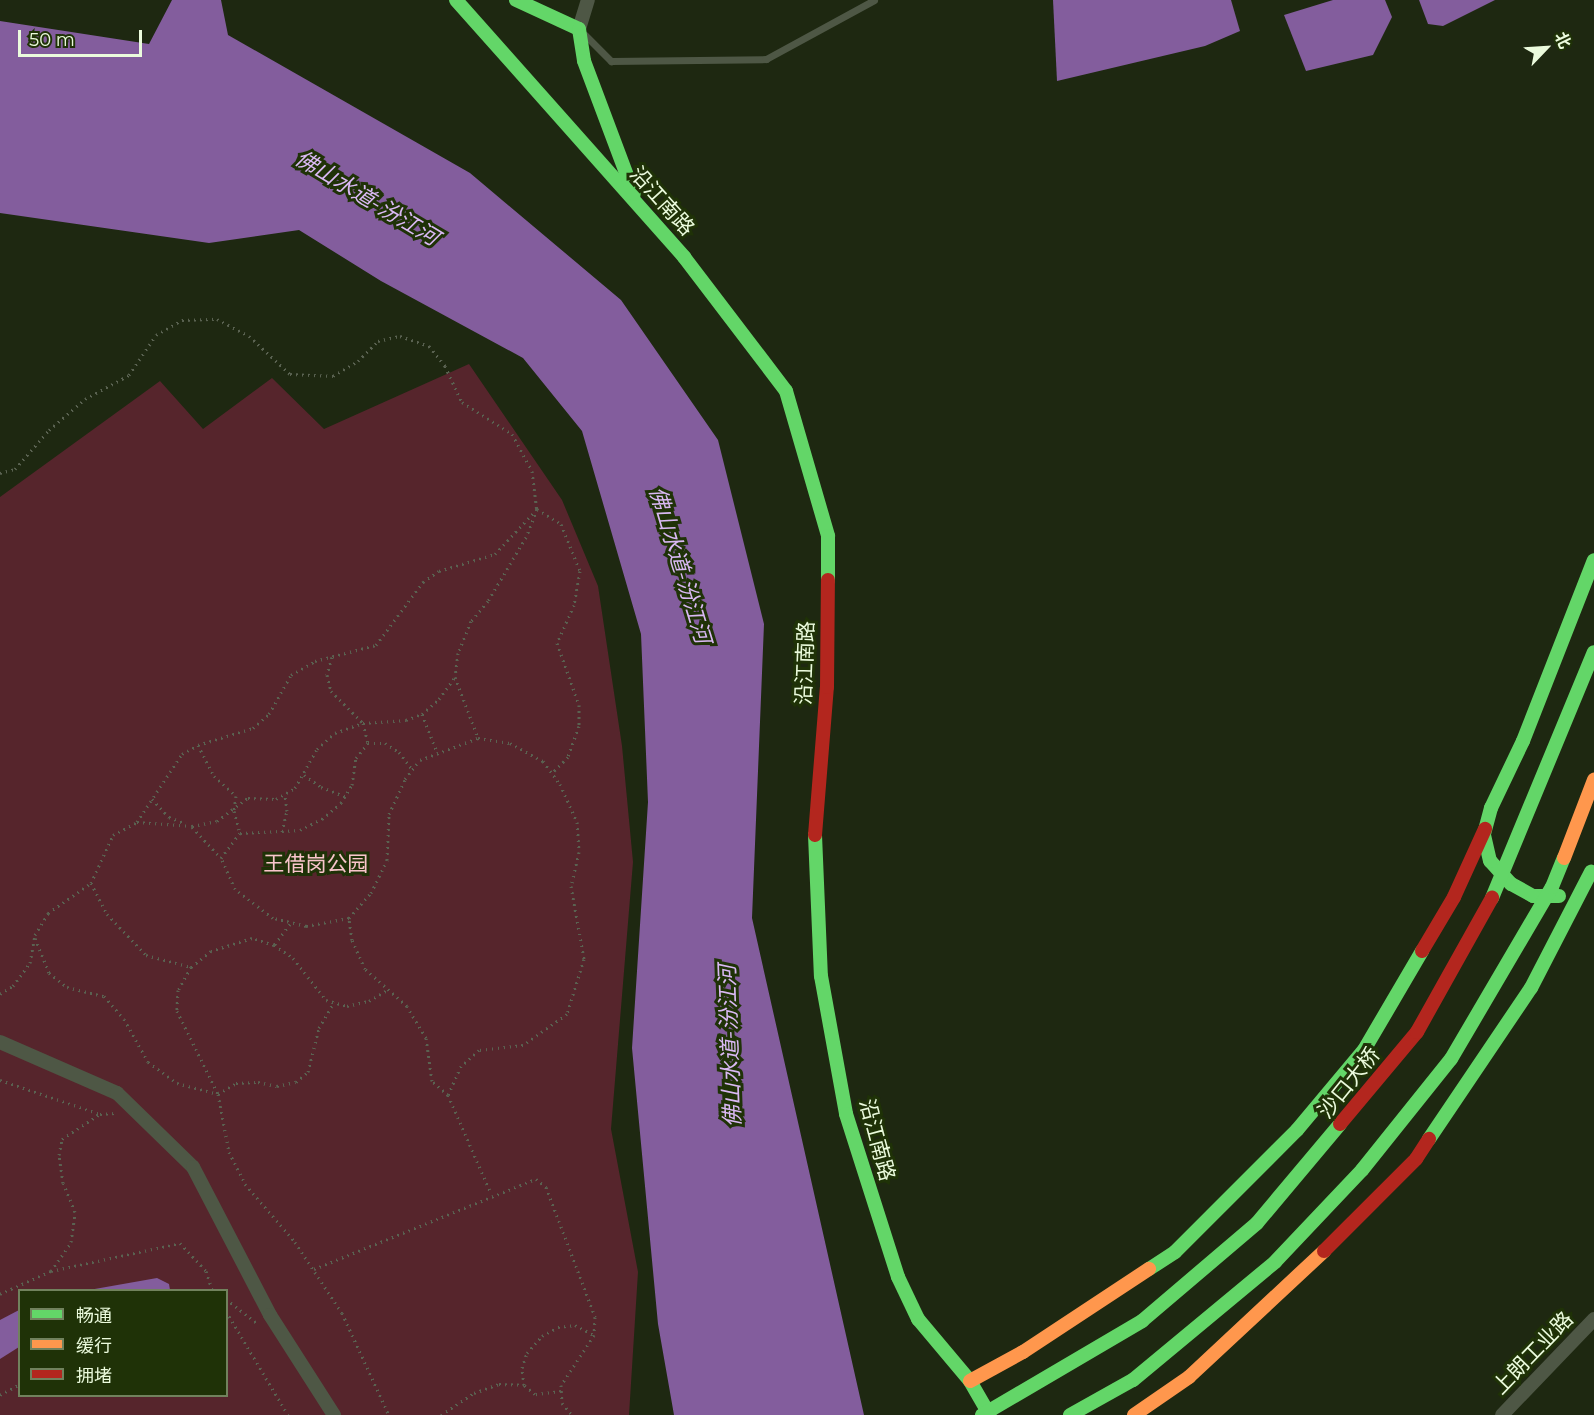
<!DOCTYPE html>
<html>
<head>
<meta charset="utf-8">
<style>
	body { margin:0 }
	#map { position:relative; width:1594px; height:1415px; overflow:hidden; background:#1e2811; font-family:Montserrat,"Noto Sans SC",sans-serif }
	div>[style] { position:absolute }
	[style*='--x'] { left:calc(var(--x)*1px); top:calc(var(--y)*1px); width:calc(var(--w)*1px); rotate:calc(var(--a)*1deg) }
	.green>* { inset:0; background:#56252c }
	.water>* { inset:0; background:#835d9d }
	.path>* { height:3px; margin-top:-1.5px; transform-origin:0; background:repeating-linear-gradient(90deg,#5a6251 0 1.5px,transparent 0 6px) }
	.lane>* { height:7px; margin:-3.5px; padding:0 3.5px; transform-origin:3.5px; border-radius:3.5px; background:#4e5745 }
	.street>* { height:14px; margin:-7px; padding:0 7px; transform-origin:7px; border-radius:7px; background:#4e5745 }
	.fast>* { height:14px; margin:-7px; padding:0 7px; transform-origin:7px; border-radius:7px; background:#63d668 }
	.slow>* { height:14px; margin:-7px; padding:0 7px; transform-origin:7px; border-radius:7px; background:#ff974d }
	.jam>* { height:14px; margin:-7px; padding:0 7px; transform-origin:7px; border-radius:7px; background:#b3261e }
	span { translate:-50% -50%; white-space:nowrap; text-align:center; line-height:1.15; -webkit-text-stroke:6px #1f3207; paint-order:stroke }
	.street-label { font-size:21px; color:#ebfbdd }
	.park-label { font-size:21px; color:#f9c5cb }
	.water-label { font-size:22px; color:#dab9f4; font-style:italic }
	.legend { position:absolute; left:18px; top:1289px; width:210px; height:108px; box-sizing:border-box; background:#1f3207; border:2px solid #71825d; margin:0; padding:8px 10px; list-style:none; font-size:18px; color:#ebfbdd }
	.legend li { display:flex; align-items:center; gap:12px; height:30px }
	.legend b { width:30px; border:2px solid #71825d }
	.north { position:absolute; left:1516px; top:18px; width:60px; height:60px; -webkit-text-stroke:4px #1f3207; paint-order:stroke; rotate:65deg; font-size:16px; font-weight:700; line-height:24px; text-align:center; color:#ebfbdd }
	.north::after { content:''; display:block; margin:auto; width:21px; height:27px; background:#ebfbdd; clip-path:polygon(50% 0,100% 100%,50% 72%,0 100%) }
	.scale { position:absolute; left:18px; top:30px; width:124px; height:27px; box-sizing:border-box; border:3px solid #ebfbdd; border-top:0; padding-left:8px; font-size:18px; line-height:21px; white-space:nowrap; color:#ebfbdd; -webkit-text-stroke:4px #1f3207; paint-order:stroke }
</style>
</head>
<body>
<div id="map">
	<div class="green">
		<i style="clip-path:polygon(evenodd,469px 364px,562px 500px,598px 586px,622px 746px,633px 862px,611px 1129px,638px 1272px,629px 1415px,0 1415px,0 497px,160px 381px,203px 429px,272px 378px,324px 429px,469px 364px,20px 1290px,226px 1290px,226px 1396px,20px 1396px,20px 1290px)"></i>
	</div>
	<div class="water">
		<i style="clip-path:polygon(172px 0,221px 0,228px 35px,470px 173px,621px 300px,718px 440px,764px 624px,752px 918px,864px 1415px,674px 1415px,658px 1324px,632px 1048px,648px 802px,641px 634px,582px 431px,523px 358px,381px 281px,299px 230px,209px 243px,0 213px,0 21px,149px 44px)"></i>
		<i style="clip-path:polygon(1053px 0,1231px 0,1240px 31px,1205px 46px,1057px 81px)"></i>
		<i style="clip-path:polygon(1333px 0,1385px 0,1392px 17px,1373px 55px,1306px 71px,1284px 15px)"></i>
		<i style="clip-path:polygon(1419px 0,1495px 0,1443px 26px,1428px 24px)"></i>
		<i style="clip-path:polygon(157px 1278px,169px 1284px,170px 1290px,89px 1290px)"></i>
		<i style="clip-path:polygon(19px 1310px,19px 1347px,0 1359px,0 1320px)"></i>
	</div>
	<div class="path">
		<i style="--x:0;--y:473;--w:16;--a:-15"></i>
		<i style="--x:15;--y:469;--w:52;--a:-48.9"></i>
		<i style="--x:49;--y:430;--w:48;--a:-40.7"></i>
		<i style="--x:85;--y:399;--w:50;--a:-28.6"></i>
		<i style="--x:129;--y:375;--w:48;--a:-56"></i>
		<i style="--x:156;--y:335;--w:30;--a:-30"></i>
		<i style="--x:182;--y:320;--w:35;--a:-2"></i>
		<i style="--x:217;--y:319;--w:36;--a:28"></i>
		<i style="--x:249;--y:336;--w:56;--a:42.8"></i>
		<i style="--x:290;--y:374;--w:43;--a:2.7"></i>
		<i style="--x:333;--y:376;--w:29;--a:-31"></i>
		<i style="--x:358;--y:361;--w:28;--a:-45"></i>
		<i style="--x:378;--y:341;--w:23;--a:-13"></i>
		<i style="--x:400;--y:336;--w:31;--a:19"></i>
		<i style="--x:429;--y:346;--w:26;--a:51"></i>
		<i style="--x:445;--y:366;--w:40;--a:65"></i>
		<i style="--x:462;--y:402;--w:59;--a:32.6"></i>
		<i style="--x:512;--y:434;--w:42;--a:61.6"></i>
		<i style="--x:532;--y:471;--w:38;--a:83"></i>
		<i style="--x:537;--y:509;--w:30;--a:111"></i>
		<i style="--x:526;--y:537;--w:74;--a:120.7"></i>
		<i style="--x:488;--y:601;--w:26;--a:130"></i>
		<i style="--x:471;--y:621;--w:35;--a:112"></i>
		<i style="--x:458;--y:653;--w:24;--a:97"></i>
		<i style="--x:455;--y:677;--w:65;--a:69.3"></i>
		<i style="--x:332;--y:657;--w:19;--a:106"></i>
		<i style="--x:327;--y:675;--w:16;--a:76"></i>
		<i style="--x:331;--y:691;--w:45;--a:45"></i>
		<i style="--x:363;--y:723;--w:21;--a:76"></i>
		<i style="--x:422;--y:714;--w:41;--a:68.5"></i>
		<i style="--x:478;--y:738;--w:32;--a:9"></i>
		<i style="--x:510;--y:743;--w:38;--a:29"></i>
		<i style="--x:543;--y:761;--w:29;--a:54"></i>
		<i style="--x:560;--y:784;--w:42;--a:65.9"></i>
		<i style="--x:577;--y:822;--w:30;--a:86"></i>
		<i style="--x:579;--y:852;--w:35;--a:103"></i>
		<i style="--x:571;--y:886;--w:74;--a:79.9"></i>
		<i style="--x:584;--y:959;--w:58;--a:107.2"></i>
		<i style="--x:567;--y:1014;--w:54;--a:144.8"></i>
		<i style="--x:523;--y:1045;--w:44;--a:173.5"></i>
		<i style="--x:479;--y:1050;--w:24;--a:138"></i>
		<i style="--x:461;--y:1066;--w:32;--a:114"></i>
		<i style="--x:448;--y:1095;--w:21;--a:-139"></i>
		<i style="--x:432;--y:1081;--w:43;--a:-97.9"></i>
		<i style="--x:426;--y:1038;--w:37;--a:-121"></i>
		<i style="--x:407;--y:1006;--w:56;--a:-138.6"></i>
		<i style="--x:365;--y:969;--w:32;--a:-114"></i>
		<i style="--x:352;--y:940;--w:22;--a:-98"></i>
		<i style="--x:349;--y:918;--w:33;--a:-49"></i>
		<i style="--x:371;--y:893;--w:37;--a:-64"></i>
		<i style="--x:387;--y:860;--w:46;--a:-87.5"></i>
		<i style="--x:389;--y:814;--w:38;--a:-65"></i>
		<i style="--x:405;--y:779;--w:24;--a:-52"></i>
		<i style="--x:420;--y:760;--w:62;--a:-20.8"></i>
		<i style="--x:198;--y:745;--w:35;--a:63"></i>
		<i style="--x:214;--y:776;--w:30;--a:42"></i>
		<i style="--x:236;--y:796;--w:15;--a:98"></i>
		<i style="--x:234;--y:811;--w:23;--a:75"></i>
		<i style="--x:304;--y:775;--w:21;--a:35"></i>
		<i style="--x:321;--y:787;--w:26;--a:21"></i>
		<i style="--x:152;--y:799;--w:25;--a:47"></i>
		<i style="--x:169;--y:817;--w:18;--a:22"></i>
		<i style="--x:137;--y:822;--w:82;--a:-56.5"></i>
		<i style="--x:182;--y:754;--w:18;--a:-29"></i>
		<i style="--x:198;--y:745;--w:58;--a:-17.2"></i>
		<i style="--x:253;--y:728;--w:21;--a:-41"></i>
		<i style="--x:269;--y:714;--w:45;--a:-60.6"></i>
		<i style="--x:291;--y:675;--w:28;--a:-30"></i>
		<i style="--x:315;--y:661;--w:63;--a:-14.7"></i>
		<i style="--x:376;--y:645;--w:79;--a:-53.3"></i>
		<i style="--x:423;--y:582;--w:19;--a:-35"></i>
		<i style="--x:439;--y:571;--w:59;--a:-16.9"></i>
		<i style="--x:495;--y:554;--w:62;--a:-47"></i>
		<i style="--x:537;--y:509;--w:28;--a:32"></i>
		<i style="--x:561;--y:524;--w:51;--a:68"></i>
		<i style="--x:580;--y:571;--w:35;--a:100"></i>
		<i style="--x:574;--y:605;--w:42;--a:114.1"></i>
		<i style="--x:557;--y:643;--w:66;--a:70.5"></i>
		<i style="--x:579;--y:705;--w:21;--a:90"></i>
		<i style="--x:579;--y:726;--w:33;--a:110"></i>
		<i style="--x:568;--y:757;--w:23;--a:135"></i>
		<i style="--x:192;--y:827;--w:42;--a:46.9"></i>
		<i style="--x:282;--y:832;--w:22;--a:-77"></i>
		<i style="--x:287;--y:811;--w:17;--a:-97"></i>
		<i style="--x:91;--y:883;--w:35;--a:63"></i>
		<i style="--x:107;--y:914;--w:57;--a:46.4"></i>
		<i style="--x:146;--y:955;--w:47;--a:14.9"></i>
		<i style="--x:349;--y:918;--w:44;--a:169.5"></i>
		<i style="--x:306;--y:926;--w:34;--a:-166"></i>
		<i style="--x:273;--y:918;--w:48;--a:-142.7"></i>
		<i style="--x:235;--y:889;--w:34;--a:-114"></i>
		<i style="--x:221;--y:858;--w:31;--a:-53"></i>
		<i style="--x:240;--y:833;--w:60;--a:-2.9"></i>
		<i style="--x:300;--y:830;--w:25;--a:-27"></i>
		<i style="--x:322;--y:819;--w:25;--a:-40"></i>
		<i style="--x:341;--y:803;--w:21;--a:-59"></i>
		<i style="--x:352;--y:785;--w:27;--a:-82"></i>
		<i style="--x:356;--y:758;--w:19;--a:-51"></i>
		<i style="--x:368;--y:743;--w:17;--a:0"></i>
		<i style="--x:385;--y:743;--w:17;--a:33"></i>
		<i style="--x:399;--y:752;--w:21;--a:53"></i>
		<i style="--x:290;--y:924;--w:26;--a:127"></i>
		<i style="--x:274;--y:945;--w:23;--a:34"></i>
		<i style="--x:293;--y:958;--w:53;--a:51.8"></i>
		<i style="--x:326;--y:1000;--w:22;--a:16"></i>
		<i style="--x:347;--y:1006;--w:23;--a:-13"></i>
		<i style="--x:369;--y:1001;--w:23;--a:-31"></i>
		<i style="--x:35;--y:938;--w:38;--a:68"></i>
		<i style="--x:49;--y:973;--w:23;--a:38"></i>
		<i style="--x:67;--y:987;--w:38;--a:14"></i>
		<i style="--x:104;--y:996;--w:30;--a:49"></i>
		<i style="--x:124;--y:1019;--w:49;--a:60.8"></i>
		<i style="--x:148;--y:1062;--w:36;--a:36"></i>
		<i style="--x:177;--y:1083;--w:42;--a:15"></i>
		<i style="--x:218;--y:1094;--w:21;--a:-31"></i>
		<i style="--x:236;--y:1083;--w:22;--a:-3"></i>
		<i style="--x:258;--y:1082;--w:19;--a:12"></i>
		<i style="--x:277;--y:1086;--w:19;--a:-12"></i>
		<i style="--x:296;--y:1082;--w:16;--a:-40"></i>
		<i style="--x:308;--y:1072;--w:45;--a:-76"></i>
		<i style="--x:319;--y:1028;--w:30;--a:-60"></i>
		<i style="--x:274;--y:945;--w:23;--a:-162"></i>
		<i style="--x:252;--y:938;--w:43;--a:162.4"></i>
		<i style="--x:211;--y:951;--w:26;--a:141"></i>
		<i style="--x:191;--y:967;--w:26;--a:119"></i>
		<i style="--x:178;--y:990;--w:21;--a:93"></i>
		<i style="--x:177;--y:1011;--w:93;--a:63.7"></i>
		<i style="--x:218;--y:1094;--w:59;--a:79.3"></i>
		<i style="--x:229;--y:1152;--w:36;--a:63"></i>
		<i style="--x:245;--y:1184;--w:77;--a:49.2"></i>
		<i style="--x:295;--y:1242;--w:85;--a:56.5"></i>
		<i style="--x:342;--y:1313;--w:112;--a:65.3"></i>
		<i style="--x:0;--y:994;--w:15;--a:-32"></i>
		<i style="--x:13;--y:986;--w:29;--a:-54"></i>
		<i style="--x:30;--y:963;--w:28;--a:-80"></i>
		<i style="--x:35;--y:935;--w:26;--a:-59"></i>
		<i style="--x:48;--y:913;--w:52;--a:-34.9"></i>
		<i style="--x:91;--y:883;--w:53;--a:-65.4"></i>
		<i style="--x:113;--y:835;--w:27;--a:-28"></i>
		<i style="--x:137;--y:822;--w:55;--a:4.2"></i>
		<i style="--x:192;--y:826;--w:25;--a:-11"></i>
		<i style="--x:217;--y:821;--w:39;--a:-37"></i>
		<i style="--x:248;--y:798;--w:28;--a:2"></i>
		<i style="--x:276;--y:799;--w:22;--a:-30"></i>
		<i style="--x:295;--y:788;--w:45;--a:-60.6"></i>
		<i style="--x:317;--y:749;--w:24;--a:-42"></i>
		<i style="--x:335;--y:733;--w:30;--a:-20"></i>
		<i style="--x:363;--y:723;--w:43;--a:-4"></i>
		<i style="--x:406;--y:720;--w:17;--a:-21"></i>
		<i style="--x:422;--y:714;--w:23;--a:-41"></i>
		<i style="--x:439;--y:699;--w:27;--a:-54"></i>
		<i style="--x:0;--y:1080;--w:106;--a:18.8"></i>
		<i style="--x:100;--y:1114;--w:15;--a:-4"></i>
		<i style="--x:448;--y:1095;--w:105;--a:66.4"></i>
		<i style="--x:314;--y:1269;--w:240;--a:-22.1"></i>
		<i style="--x:536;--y:1179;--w:13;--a:39"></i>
		<i style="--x:546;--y:1187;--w:139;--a:69.3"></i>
		<i style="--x:595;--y:1317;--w:18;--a:93"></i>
		<i style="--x:594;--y:1335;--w:60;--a:123.4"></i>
		<i style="--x:561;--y:1385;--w:18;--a:87"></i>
		<i style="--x:562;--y:1403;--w:16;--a:50"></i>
		<i style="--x:51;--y:1271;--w:35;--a:-55"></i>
		<i style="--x:71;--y:1242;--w:30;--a:-82"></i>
		<i style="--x:75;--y:1212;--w:31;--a:-112"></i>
		<i style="--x:63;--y:1183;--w:28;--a:-98"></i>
		<i style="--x:59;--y:1155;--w:16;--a:-79"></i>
		<i style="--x:62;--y:1139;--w:45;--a:-33.3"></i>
		<i style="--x:0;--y:1294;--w:56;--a:-24.3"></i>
		<i style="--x:51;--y:1271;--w:132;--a:-12.2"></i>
		<i style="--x:180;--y:1243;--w:38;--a:47"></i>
		<i style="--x:206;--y:1271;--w:20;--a:72"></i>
		<i style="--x:226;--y:1299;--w:41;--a:38"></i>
		<i style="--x:226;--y:1311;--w:121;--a:59.2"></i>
		<i style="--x:561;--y:1391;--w:26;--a:173"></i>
		<i style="--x:535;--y:1394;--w:14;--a:-141"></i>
		<i style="--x:524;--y:1385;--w:17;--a:-97"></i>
		<i style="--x:522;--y:1368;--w:16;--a:-72"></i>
		<i style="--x:527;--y:1353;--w:23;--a:-49"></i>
		<i style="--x:542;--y:1336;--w:18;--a:-29"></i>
		<i style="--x:558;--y:1327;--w:17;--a:-7"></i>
		<i style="--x:575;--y:1325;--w:21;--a:28"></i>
		<i style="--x:0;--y:1395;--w:23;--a:-29"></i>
		<i style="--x:441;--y:1415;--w:40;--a:-34"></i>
		<i style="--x:474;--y:1393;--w:27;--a:-20"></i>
		<i style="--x:499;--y:1384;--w:25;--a:2"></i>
	</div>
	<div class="lane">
		<i style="--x:585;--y:35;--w:37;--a:45"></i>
		<i style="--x:611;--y:61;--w:155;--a:-0.7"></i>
		<i style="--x:766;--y:59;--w:123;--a:-28.6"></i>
	</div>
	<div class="street">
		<i style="--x:579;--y:29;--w:30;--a:-73"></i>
		<i style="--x:0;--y:1042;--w:128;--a:23.6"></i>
		<i style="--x:117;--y:1093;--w:106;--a:44.2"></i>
		<i style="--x:193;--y:1167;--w:167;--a:62.5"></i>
		<i style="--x:270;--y:1315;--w:119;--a:57.4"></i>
		<i style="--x:1502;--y:1415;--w:133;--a:-46.2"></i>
	</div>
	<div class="fast">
		<i style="--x:456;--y:0;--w:344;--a:48.4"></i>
		<i style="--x:684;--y:257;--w:168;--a:52.7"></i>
		<i style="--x:786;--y:391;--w:151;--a:73.8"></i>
		<i style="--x:828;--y:536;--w:44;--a:90"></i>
		<i style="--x:516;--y:0;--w:69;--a:24.7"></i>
		<i style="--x:579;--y:29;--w:32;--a:81"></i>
		<i style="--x:584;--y:61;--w:142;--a:69.4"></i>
		<i style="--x:815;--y:835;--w:141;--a:87.6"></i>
		<i style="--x:821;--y:976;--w:140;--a:79.7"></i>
		<i style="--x:846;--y:1114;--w:171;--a:72.3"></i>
		<i style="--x:898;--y:1277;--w:47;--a:64.5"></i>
		<i style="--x:918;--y:1319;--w:81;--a:50"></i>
		<i style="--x:970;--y:1381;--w:39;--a:60"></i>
		<i style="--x:1559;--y:896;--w:26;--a:180"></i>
		<i style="--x:1533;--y:896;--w:25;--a:-151"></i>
		<i style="--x:1511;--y:884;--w:31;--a:-132"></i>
		<i style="--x:1490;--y:861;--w:28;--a:-103"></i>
		<i style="--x:1484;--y:834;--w:27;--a:-75"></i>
		<i style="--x:1491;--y:808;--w:74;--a:-64.5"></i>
		<i style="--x:1523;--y:741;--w:194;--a:-68.6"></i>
		<i style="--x:1492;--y:898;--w:266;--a:-67.5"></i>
		<i style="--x:1429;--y:1139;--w:182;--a:-56"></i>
		<i style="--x:1531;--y:988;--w:131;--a:-62.7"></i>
		<i style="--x:1149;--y:1269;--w:31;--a:-33"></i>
		<i style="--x:1175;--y:1252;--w:173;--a:-45"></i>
		<i style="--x:1297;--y:1130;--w:104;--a:-50.1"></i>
		<i style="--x:1364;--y:1050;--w:115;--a:-59.6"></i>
		<i style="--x:982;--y:1415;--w:186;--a:-30.4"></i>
		<i style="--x:1142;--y:1321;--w:151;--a:-40.4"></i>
		<i style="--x:1257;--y:1223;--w:129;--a:-50"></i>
		<i style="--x:1070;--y:1415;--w:72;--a:-29.1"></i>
		<i style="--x:1133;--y:1380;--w:185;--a:-39.7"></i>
		<i style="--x:1275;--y:1262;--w:127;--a:-46.6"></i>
		<i style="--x:1362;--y:1170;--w:142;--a:-51.3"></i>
		<i style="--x:1451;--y:1059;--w:199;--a:-59.6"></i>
		<i style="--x:1552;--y:887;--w:31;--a:-68"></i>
	</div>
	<div class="slow">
		<i style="--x:1564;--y:858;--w:84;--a:-69"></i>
		<i style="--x:970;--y:1381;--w:60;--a:-28.7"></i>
		<i style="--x:1023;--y:1352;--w:151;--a:-33.4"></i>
		<i style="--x:1134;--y:1415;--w:67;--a:-34.6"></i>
		<i style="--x:1189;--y:1377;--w:185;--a:-43"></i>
	</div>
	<div class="jam">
		<i style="--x:815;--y:835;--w:148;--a:-85.4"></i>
		<i style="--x:827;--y:687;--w:107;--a:-89.5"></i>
		<i style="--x:1422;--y:951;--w:63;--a:-59.3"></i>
		<i style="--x:1454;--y:897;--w:75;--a:-65.5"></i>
		<i style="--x:1340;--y:1124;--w:120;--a:-50.1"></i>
		<i style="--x:1417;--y:1032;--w:154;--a:-60.8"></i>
		<i style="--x:1324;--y:1251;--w:130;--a:-45"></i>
		<i style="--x:1416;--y:1159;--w:24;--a:-57"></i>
	</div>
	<div class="street-label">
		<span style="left:662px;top:201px;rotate:48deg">沿江南路</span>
		<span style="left:805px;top:663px;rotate:-88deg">沿江南路</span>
		<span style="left:1349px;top:1083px;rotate:-51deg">沙口大桥</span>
		<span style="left:877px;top:1140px;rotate:75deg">沿江南路</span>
		<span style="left:1533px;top:1353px;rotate:-46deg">上朗工业路</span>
	</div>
	<div class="park-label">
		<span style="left:316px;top:864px">王借岗公园</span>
	</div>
	<div class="water-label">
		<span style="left:367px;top:198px;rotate:31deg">佛山水道-汾江河</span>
		<span style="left:680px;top:565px;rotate:73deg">佛山水道-汾江河</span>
		<span style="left:730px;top:1046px;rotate:-92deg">佛山水道-汾江河</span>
	</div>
	<ul class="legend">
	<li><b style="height:8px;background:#63d668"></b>畅通</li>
	<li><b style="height:8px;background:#ff974d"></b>缓行</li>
	<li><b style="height:8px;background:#b3261e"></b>拥堵</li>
	</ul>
	<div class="north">北</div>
	<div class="scale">50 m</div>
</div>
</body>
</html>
